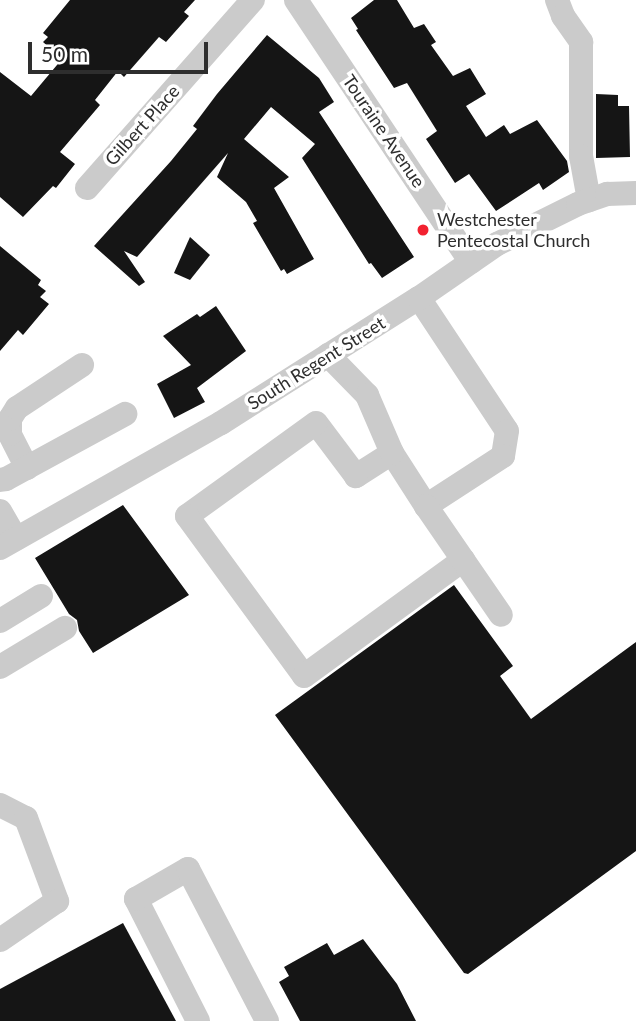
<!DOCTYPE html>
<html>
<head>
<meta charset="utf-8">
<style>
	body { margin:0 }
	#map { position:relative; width:636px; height:1021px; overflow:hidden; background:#fff; font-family:Lato,sans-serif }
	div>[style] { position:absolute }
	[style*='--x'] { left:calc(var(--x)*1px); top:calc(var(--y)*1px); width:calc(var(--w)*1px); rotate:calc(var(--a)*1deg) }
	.building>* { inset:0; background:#151515 }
	.minor>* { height:24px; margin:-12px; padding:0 12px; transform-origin:12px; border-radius:12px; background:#cbcbcb }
	.dots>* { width:19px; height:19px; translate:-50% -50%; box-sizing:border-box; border:4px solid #fff; border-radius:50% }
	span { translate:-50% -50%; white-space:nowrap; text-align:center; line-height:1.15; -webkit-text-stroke:7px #fff; paint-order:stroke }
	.street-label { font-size:18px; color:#2e2e2e }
	.poi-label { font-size:18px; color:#2e2e2e }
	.left { translate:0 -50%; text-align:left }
	.scale { position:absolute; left:28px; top:42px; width:180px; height:32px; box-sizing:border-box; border:4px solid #2e2e2e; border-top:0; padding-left:9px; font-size:21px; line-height:24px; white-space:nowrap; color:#2e2e2e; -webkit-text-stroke:5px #fff; paint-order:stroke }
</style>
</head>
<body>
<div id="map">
	<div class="building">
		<i style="clip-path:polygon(70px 0,195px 0,184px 12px,189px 16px,166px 42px,159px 37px,124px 77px,118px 71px,95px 100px,100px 105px,60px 152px,75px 164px,56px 188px,53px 186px,23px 217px,0 197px,0 72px,31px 96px,62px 59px,43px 42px,48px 37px,43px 33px)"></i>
		<i style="clip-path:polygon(374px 0,397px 0,414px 28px,424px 24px,436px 42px,431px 45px,453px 76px,470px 68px,486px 94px,466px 106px,486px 137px,504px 125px,510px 134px,537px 120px,567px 161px,569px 172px,543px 190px,539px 183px,496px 211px,469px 174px,455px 183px,426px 139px,437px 131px,407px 83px,394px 88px,356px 30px,358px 29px,351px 18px)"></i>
		<i style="clip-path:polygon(267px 35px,319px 78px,334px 102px,319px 112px,414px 257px,382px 278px,371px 263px,369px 264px,302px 158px,315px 144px,271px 107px,244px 139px,289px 177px,274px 188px,314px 259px,287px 274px,284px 269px,281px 271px,253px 223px,257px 221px,246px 202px,217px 177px,228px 153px,137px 257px,124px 251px,145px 282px,139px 286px,94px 246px,171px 161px,197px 129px,193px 126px,217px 94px)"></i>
		<i style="clip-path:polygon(596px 94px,618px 95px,618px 106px,629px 106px,630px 157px,596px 158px)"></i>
		<i style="clip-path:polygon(190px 237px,210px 255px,190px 280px,174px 273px)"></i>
		<i style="clip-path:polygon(0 246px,41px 280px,38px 285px,46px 291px,40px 297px,49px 304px,23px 335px,18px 330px,0 351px)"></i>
		<i style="clip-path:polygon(216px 306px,246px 351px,197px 388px,205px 402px,174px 418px,157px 384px,191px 365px,163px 336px,197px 314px,200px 317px)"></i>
		<i style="clip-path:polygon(123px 505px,189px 595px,93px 653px,79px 631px,77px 620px,69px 614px,35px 558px)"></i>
		<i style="clip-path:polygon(454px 585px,513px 666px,500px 676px,531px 719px,636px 642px,636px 851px,468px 974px,464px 973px,275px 715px)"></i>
		<i style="clip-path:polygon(123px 923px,176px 1021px,0 1021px,0 989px)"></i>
		<i style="clip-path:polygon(363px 939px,397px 984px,416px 1021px,300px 1021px,279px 982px,289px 976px,284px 967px,327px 943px,334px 955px)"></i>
	</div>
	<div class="minor">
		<i style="--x:296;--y:0;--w:315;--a:56.3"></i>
		<i style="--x:557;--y:0;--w:17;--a:69"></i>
		<i style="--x:563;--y:16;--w:32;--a:55"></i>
		<i style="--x:581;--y:42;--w:114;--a:90"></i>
		<i style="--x:581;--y:156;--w:45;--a:79.7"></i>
		<i style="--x:87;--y:188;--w:251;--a:-48.6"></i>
		<i style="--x:419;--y:298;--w:159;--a:56.5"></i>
		<i style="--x:507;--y:431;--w:25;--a:99"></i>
		<i style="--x:503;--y:456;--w:92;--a:147"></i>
		<i style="--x:426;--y:506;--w:63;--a:-122.7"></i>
		<i style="--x:392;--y:453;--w:43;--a:147.4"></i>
		<i style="--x:356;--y:476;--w:66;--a:-127"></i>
		<i style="--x:316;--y:423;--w:159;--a:144.2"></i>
		<i style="--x:187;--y:516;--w:198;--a:53.8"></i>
		<i style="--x:304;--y:676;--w:197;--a:-36.1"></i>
		<i style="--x:328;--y:355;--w:56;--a:45.7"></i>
		<i style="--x:367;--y:395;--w:63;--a:66.7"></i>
		<i style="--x:27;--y:468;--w:38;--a:-117"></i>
		<i style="--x:10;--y:434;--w:15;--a:-90"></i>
		<i style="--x:10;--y:419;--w:13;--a:-58"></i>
		<i style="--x:17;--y:408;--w:78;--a:-33.5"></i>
		<i style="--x:0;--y:480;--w:6;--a:-9"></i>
		<i style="--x:6;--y:479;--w:136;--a:-28.6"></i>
		<i style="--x:426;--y:506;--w:132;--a:55.5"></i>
		<i style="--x:0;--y:511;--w:32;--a:60"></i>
		<i style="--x:0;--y:548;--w:254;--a:-29.5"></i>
		<i style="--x:221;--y:423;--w:234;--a:-32.3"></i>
		<i style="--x:419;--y:298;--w:95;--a:-34.7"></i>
		<i style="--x:497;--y:244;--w:90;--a:-26.3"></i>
		<i style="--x:578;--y:204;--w:31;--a:-19"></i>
		<i style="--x:607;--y:194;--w:29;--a:-2"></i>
		<i style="--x:0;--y:621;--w:48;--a:-31.4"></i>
		<i style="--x:0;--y:667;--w:76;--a:-31"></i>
		<i style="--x:0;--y:805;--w:29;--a:27"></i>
		<i style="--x:26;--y:818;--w:89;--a:69.5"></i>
		<i style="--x:57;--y:901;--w:69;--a:145.6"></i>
		<i style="--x:198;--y:1021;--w:137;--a:-116.9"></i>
		<i style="--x:136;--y:899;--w:60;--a:-30"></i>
		<i style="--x:188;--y:869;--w:171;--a:62.5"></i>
	</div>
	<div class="dots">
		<i style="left:423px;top:230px;background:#f22230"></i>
	</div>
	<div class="street-label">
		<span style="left:142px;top:125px;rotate:-48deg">Gilbert Place</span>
		<span style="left:384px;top:131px;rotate:56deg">Touraine Avenue</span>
		<span style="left:316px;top:363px;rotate:-32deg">South Regent Street</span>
	</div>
	<div class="poi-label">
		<span class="left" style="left:437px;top:230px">Westchester<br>Pentecostal Church</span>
	</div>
	<div class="scale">50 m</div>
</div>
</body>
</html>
